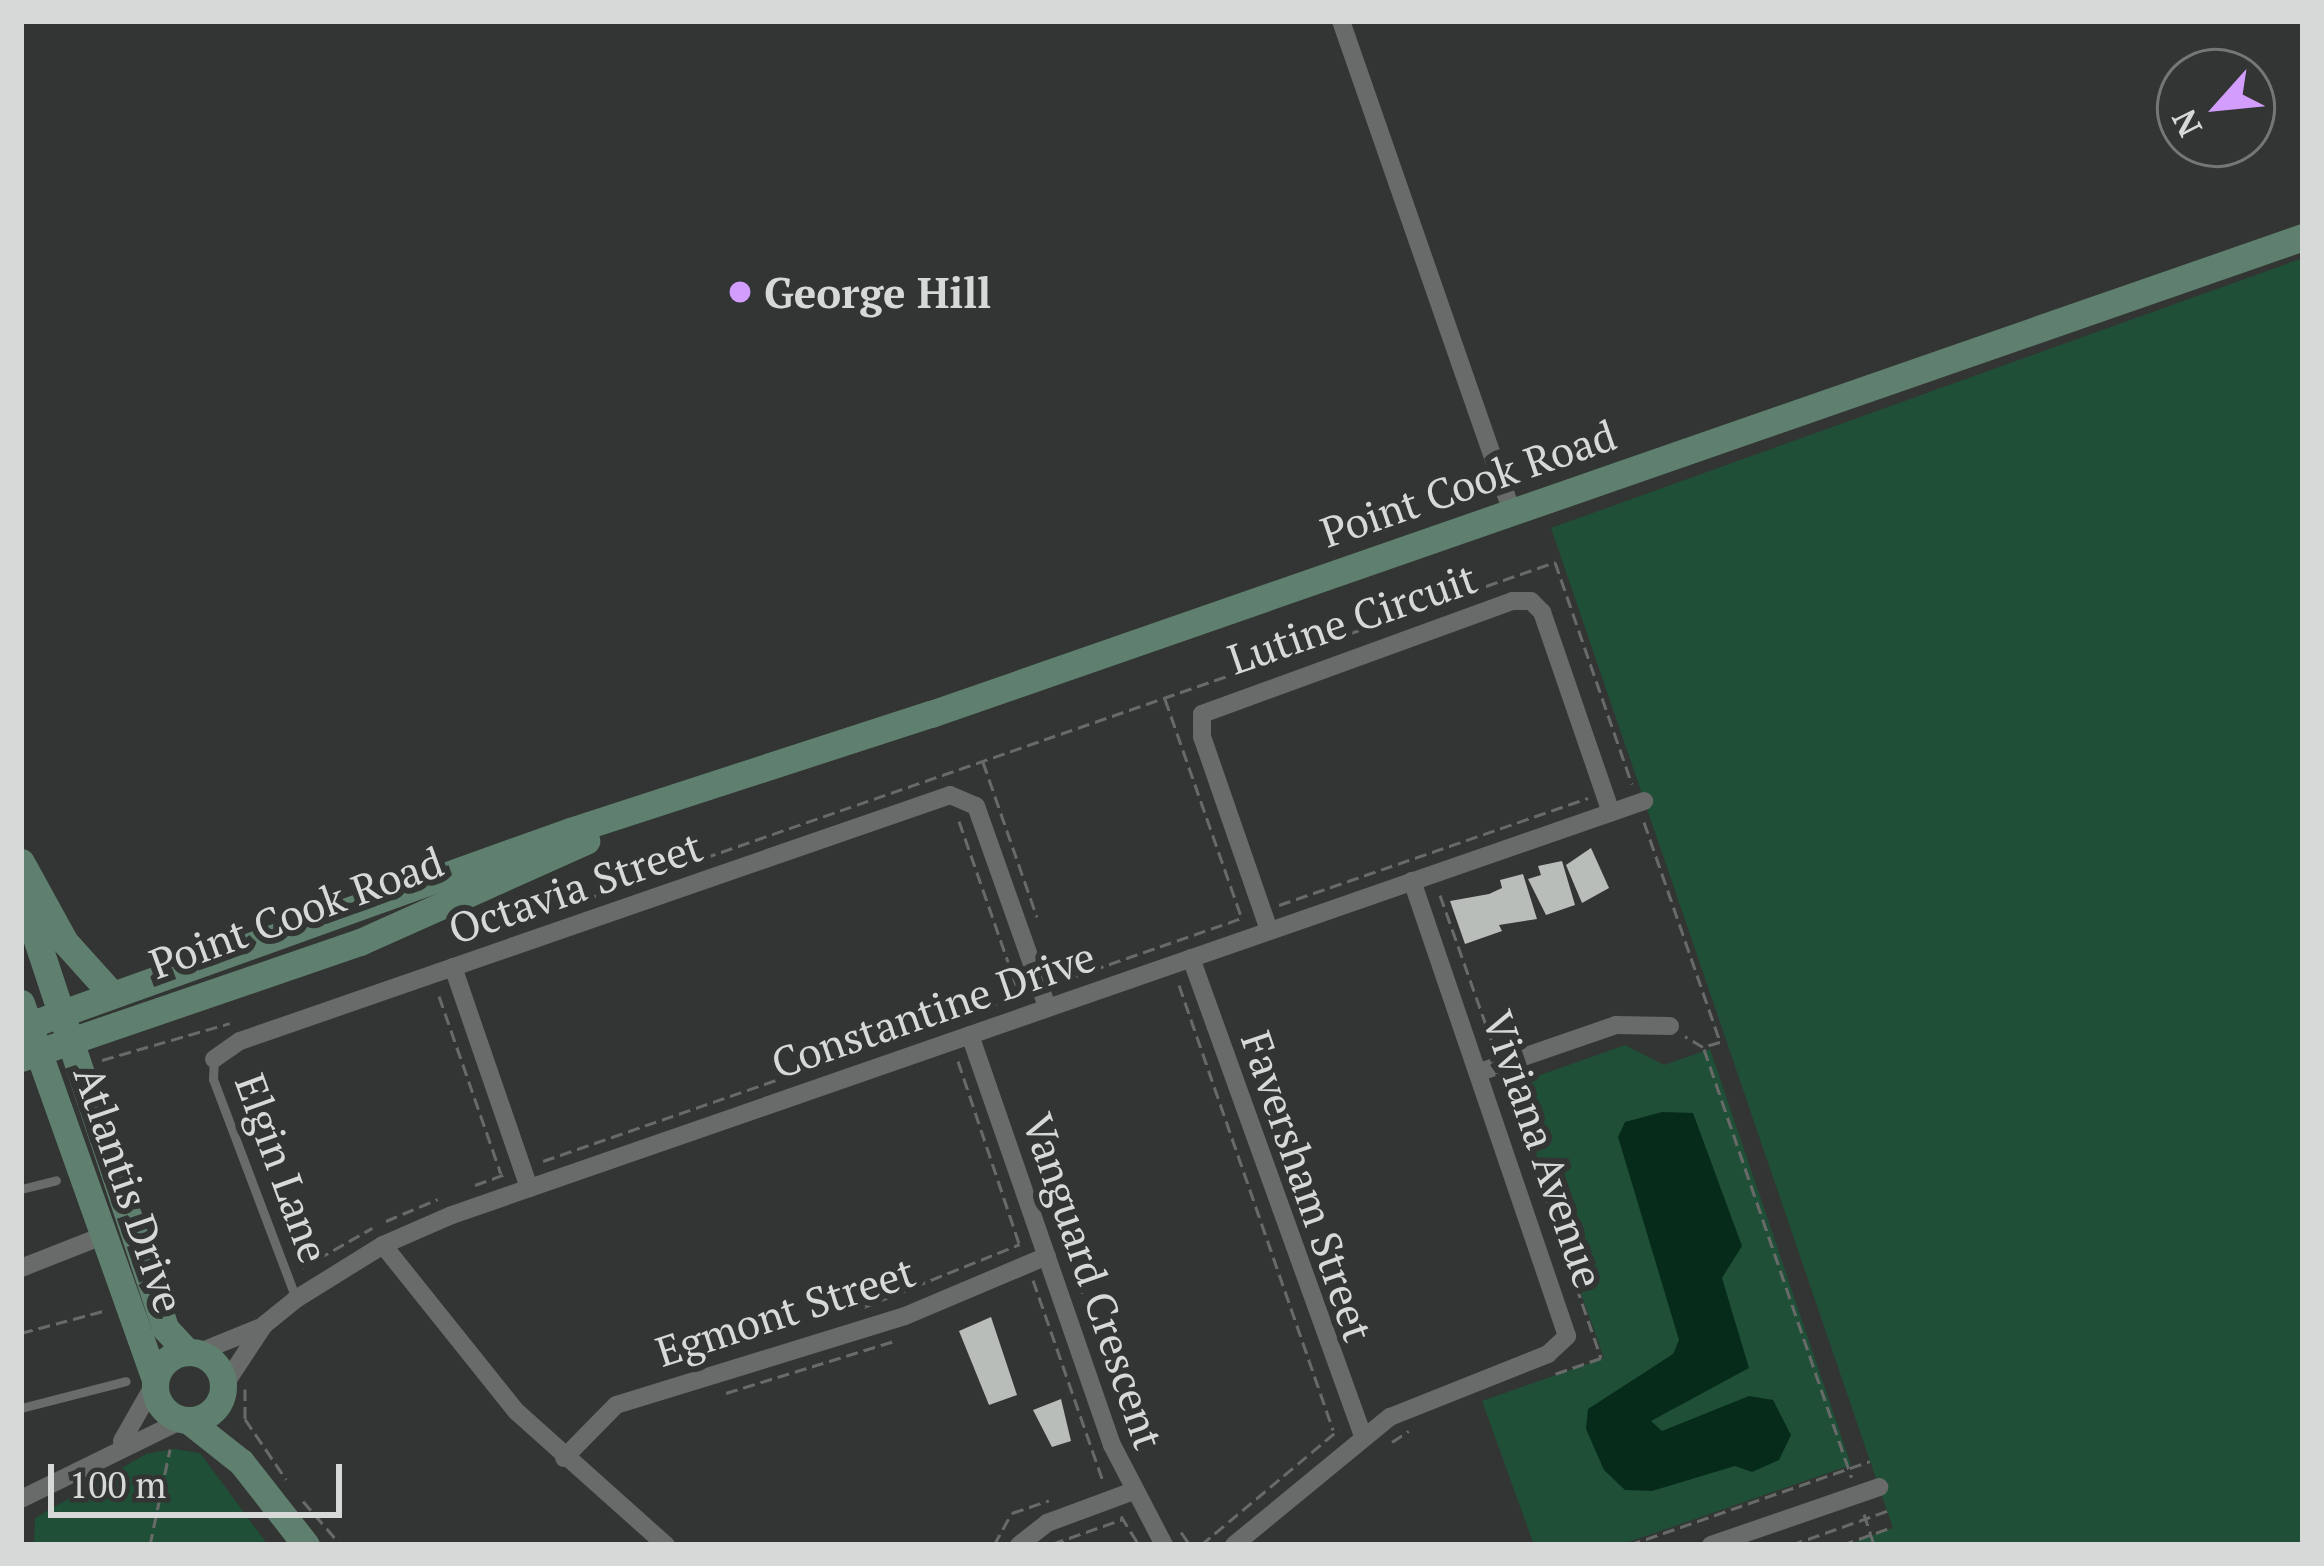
<!DOCTYPE html>
<html>
<head>
<meta charset="utf-8">
<style>
	body { margin:0 }
	#map { position:relative; width:2324px; height:1566px; overflow:hidden; background:#323533; font-family:"PT Serif",serif }
	div>[style] { position:absolute }
	[style*='--x'] { left:calc(var(--x)*1px); top:calc(var(--y)*1px); width:calc(var(--w)*1px); rotate:calc(var(--a)*1deg) }
	.green>* { inset:0; background:#1f5037 }
	.water>* { inset:0; background:#072b1a }
	.building>* { inset:0; background:#b9bdba }
	.path>* { height:3px; margin-top:-1.5px; transform-origin:0; background:repeating-linear-gradient(90deg,#686a69 0 12px,transparent 0 18px) }
	.lane>* { height:9px; margin:-4.5px; padding:0 4.5px; transform-origin:4.5px; border-radius:4.5px; background:#686b69 }
	.street>* { height:18px; margin:-9px; padding:0 9px; transform-origin:9px; border-radius:9px; background:#686b69 }
	.secondary>* { height:27px; margin:-13.5px; padding:0 13.5px; transform-origin:13.5px; border-radius:13.5px; background:#5f806f }
	.secondary>.ring { margin:-13.5px; padding:0; box-sizing:content-box; background:none; border:27px solid #5f806f; border-radius:50% }
	.dots>* { width:33px; height:33px; translate:-50% -50%; box-sizing:border-box; border:6px solid #323533; border-radius:50% }
	span { translate:-50% -50%; white-space:nowrap; text-align:center; line-height:1.15; -webkit-text-stroke:12px #323533; paint-order:stroke }
	.poi-label { font-size:42px; color:#d7d9d8; font-weight:700 }
	.left { translate:0 -50%; text-align:left }
	.street-label { font-size:42px; color:#d7d9d8 }
	.frame { position:absolute; inset:0; border:24px solid #d7d9d8; pointer-events:none }
	.north { position:absolute; left:2156px; top:48px; width:120px; height:120px; box-sizing:border-box; background:#323533; border:3px solid #747775; border-radius:50%; rotate:243deg; font-size:33px; font-weight:700; line-height:48px; text-align:center; color:#d7d9d8 }
	.north::after { content:''; display:block; margin:auto; width:42px; height:54px; background:#d29dfd; clip-path:polygon(50% 0,100% 100%,50% 72%,0 100%) }
	.scale { position:absolute; left:48px; top:1464px; width:294px; height:54px; box-sizing:border-box; border:6px solid #d7d9d8; border-top:0; padding-left:15px; font-size:36px; line-height:42px; white-space:nowrap; color:#d7d9d8; -webkit-text-stroke:9px #323533; paint-order:stroke }
</style>
</head>
<body>
<div id="map">
	<div class="green">
		<i style="clip-path:polygon(2303px 258px,2303px 1545px,1847px 1545px,1893px 1528px,1551px 528px)"></i>
		<i style="clip-path:polygon(1625px 1045px,1664px 1065px,1710px 1049px,1851px 1465px,1620px 1545px,1534px 1545px,1482px 1401px,1604px 1358px,1510px 1095px,1515px 1084px)"></i>
		<i style="clip-path:polygon(174px 1449px,200px 1453px,268px 1545px,34px 1545px,35px 1518px,146px 1454px)"></i>
	</div>
	<div class="water">
		<i style="clip-path:polygon(1662px 1112px,1693px 1113px,1742px 1246px,1722px 1278px,1749px 1368px,1651px 1421px,1662px 1431px,1749px 1396px,1773px 1400px,1791px 1435px,1779px 1460px,1752px 1472px,1735px 1466px,1652px 1491px,1625px 1490px,1604px 1470px,1586px 1429px,1588px 1409px,1673px 1354px,1679px 1340px,1618px 1137px,1625px 1122px)"></i>
	</div>
	<div class="building">
		<i style="clip-path:polygon(1591px 848px,1609px 888px,1582px 903px,1566px 865px)"></i>
		<i style="clip-path:polygon(1562px 861px,1575px 905px,1546px 915px,1528px 879px,1541px 875px,1538px 866px)"></i>
		<i style="clip-path:polygon(1523px 874px,1537px 919px,1499px 925px,1502px 931px,1465px 944px,1450px 901px,1489px 894px,1502px 888px,1500px 880px)"></i>
		<i style="clip-path:polygon(991px 1317px,1017px 1395px,989px 1405px,959px 1331px)"></i>
		<i style="clip-path:polygon(1061px 1399px,1071px 1441px,1052px 1447px,1033px 1410px)"></i>
	</div>
	<div class="path">
		<i style="--x:1165;--y:699;--w:230;--a:70.7"></i>
		<i style="--x:983;--y:762;--w:164;--a:70.8"></i>
		<i style="--x:959;--y:821;--w:182;--a:70.8"></i>
		<i style="--x:1644;--y:822;--w:233;--a:70.9"></i>
		<i style="--x:1720;--y:1042;--w:18;--a:164"></i>
		<i style="--x:1703;--y:1047;--w:21;--a:-149"></i>
		<i style="--x:1440;--y:895;--w:159;--a:70.5"></i>
		<i style="--x:1279;--y:905;--w:327;--a:-19.1"></i>
		<i style="--x:534;--y:917;--w:1081;--a:-19.17"></i>
		<i style="--x:1555;--y:562;--w:235;--a:70.9"></i>
		<i style="--x:1058;--y:982;--w:195;--a:-19.2"></i>
		<i style="--x:1179;--y:985;--w:471;--a:70.9"></i>
		<i style="--x:439;--y:996;--w:188;--a:70.8"></i>
		<i style="--x:1704;--y:1049;--w:453;--a:71"></i>
		<i style="--x:102;--y:1060;--w:133;--a:-16.1"></i>
		<i style="--x:958;--y:1061;--w:198;--a:71.5"></i>
		<i style="--x:1506;--y:1082;--w:292;--a:71"></i>
		<i style="--x:1601;--y:1358;--w:52;--a:160.9"></i>
		<i style="--x:543;--y:1161;--w:506;--a:-19.15"></i>
		<i style="--x:475;--y:1185;--w:32;--a:-20"></i>
		<i style="--x:386;--y:1221;--w:56;--a:-22.9"></i>
		<i style="--x:302;--y:1268;--w:81;--a:-29.7"></i>
		<i style="--x:1033;--y:1280;--w:213;--a:70.8"></i>
		<i style="--x:1078;--y:1282;--w:170;--a:70.8"></i>
		<i style="--x:864;--y:1307;--w:168;--a:-22"></i>
		<i style="--x:21;--y:1333;--w:85;--a:-15"></i>
		<i style="--x:701;--y:1354;--w:22;--a:-10"></i>
		<i style="--x:245;--y:1389;--w:30;--a:90"></i>
		<i style="--x:245;--y:1419;--w:73;--a:55.7"></i>
		<i style="--x:726;--y:1393;--w:176;--a:-17.2"></i>
		<i style="--x:1392;--y:1442;--w:20;--a:-33"></i>
		<i style="--x:303;--y:1501;--w:58;--a:49.2"></i>
		<i style="--x:1864;--y:1514;--w:33;--a:72"></i>
		<i style="--x:1121;--y:1516;--w:34;--a:58"></i>
		<i style="--x:1181;--y:1532;--w:16;--a:55"></i>
		<i style="--x:1052;--y:1544;--w:75;--a:-19.4"></i>
		<i style="--x:150;--y:1545;--w:98;--a:-78.2"></i>
		<i style="--x:994;--y:1545;--w:37;--a:-61"></i>
		<i style="--x:1012;--y:1513;--w:39;--a:-19"></i>
		<i style="--x:1201;--y:1545;--w:180;--a:-40"></i>
		<i style="--x:1629;--y:1545;--w:255;--a:-19.2"></i>
		<i style="--x:1791;--y:1545;--w:102;--a:-19.5"></i>
		<i style="--x:1842;--y:1545;--w:53;--a:-19.8"></i>
	</div>
	<div class="lane">
		<i style="--x:214;--y:1059;--w:20;--a:93"></i>
		<i style="--x:213;--y:1079;--w:235;--a:69.3"></i>
		<i style="--x:21;--y:1189;--w:36;--a:-14"></i>
		<i style="--x:21;--y:1408;--w:108;--a:-14.4"></i>
	</div>
	<div class="street">
		<i style="--x:1341;--y:21;--w:520;--a:70.8"></i>
		<i style="--x:1269;--y:930;--w:204;--a:-109.1"></i>
		<i style="--x:1202;--y:737;--w:23;--a:-90"></i>
		<i style="--x:1202;--y:714;--w:330;--a:-20"></i>
		<i style="--x:1512;--y:601;--w:19;--a:0"></i>
		<i style="--x:1531;--y:601;--w:16;--a:45"></i>
		<i style="--x:1542;--y:612;--w:212;--a:71"></i>
		<i style="--x:1191;--y:958;--w:508;--a:70.21"></i>
		<i style="--x:453;--y:967;--w:234;--a:71"></i>
		<i style="--x:970;--y:1035;--w:434;--a:70.9"></i>
		<i style="--x:1112;--y:1445;--w:113;--a:62.5"></i>
		<i style="--x:214;--y:1059;--w:32;--a:-35"></i>
		<i style="--x:240;--y:1041;--w:751;--a:-19.11"></i>
		<i style="--x:950;--y:795;--w:28;--a:23"></i>
		<i style="--x:976;--y:806;--w:213;--a:70.5"></i>
		<i style="--x:1480;--y:1072;--w:144;--a:-19.1"></i>
		<i style="--x:1616;--y:1025;--w:54;--a:1.1"></i>
		<i style="--x:383;--y:1245;--w:214;--a:51.3"></i>
		<i style="--x:517;--y:1412;--w:200;--a:41.8"></i>
		<i style="--x:21;--y:1268;--w:85;--a:-21.4"></i>
		<i style="--x:197;--y:1353;--w:67;--a:-22"></i>
		<i style="--x:223;--y:1387;--w:74;--a:-56.5"></i>
		<i style="--x:264;--y:1325;--w:41;--a:-39.1"></i>
		<i style="--x:296;--y:1299;--w:102;--a:-31.8"></i>
		<i style="--x:383;--y:1245;--w:75;--a:-23.5"></i>
		<i style="--x:452;--y:1215;--w:1262;--a:-19.15"></i>
		<i style="--x:122;--y:1441;--w:67;--a:-60.4"></i>
		<i style="--x:564;--y:1458;--w:74;--a:-45.5"></i>
		<i style="--x:616;--y:1405;--w:302;--a:-17.1"></i>
		<i style="--x:905;--y:1316;--w:154;--a:-22.9"></i>
		<i style="--x:21;--y:1499;--w:179;--a:-26.1"></i>
		<i style="--x:1019;--y:1545;--w:36;--a:-38"></i>
		<i style="--x:1047;--y:1523;--w:90;--a:-20.3"></i>
		<i style="--x:1234;--y:1545;--w:202;--a:-39.4"></i>
		<i style="--x:1390;--y:1417;--w:170;--a:-21.7"></i>
		<i style="--x:1548;--y:1354;--w:26;--a:-43"></i>
		<i style="--x:1567;--y:1336;--w:481;--a:-108.8"></i>
		<i style="--x:1711;--y:1545;--w:178;--a:-19"></i>
	</div>
	<div class="secondary">
		<i style="--x:21;--y:862;--w:91;--a:61.2"></i>
		<i style="--x:65;--y:942;--w:67;--a:48"></i>
		<i style="--x:21;--y:892;--w:459;--a:71.7"></i>
		<i style="--x:165;--y:1328;--w:33;--a:47"></i>
		<i style="--x:21;--y:1003;--w:399;--a:70.4"></i>
		<i style="--x:21;--y:1028;--w:583;--a:-19.74"></i>
		<i style="--x:570;--y:831;--w:379;--a:-18"></i>
		<i style="--x:931;--y:714;--w:1453;--a:-19.17"></i>
		<i style="--x:21;--y:1058;--w:358;--a:-18.9"></i>
		<i style="--x:360;--y:942;--w:248;--a:-24.1"></i>
		<i class="ring" style="left:155px;top:1352px;width:41px;height:41px"></i>
		<i style="--x:189;--y:1421;--w:66;--a:38.3"></i>
		<i style="--x:241;--y:1462;--w:105;--a:51.9"></i>
	</div>
	<div class="dots">
		<i style="left:740px;top:292px;background:#d29dfd"></i>
	</div>
	<div class="poi-label">
		<span class="left" style="left:764px;top:292px">George Hill</span>
	</div>
	<div class="street-label">
		<span style="left:1468px;top:483px;rotate:-19deg">Point Cook Road</span>
		<span style="left:1352px;top:618px;rotate:-19deg">Lutine Circuit</span>
		<span style="left:575px;top:887px;rotate:-19deg">Octavia Street</span>
		<span style="left:296px;top:912px;rotate:-20deg">Point Cook Road</span>
		<span style="left:933px;top:1009px;rotate:-19deg">Constantine Drive</span>
		<span style="left:1544px;top:1149px;rotate:71deg">Viviana Avenue</span>
		<span style="left:283px;top:1168px;rotate:70deg">Elgin Lane</span>
		<span style="left:1308px;top:1186px;rotate:71deg">Faversham Street</span>
		<span style="left:130px;top:1189px;rotate:71deg">Atlantis Drive</span>
		<span style="left:1094px;top:1281px;rotate:71deg">Vanguard Crescent</span>
		<span style="left:785px;top:1311px;rotate:-18deg">Egmont Street</span>
	</div>
	<div class="frame"></div>
	<div class="north">N</div>
	<div class="scale">100 m</div>
</div>
</body>
</html>
